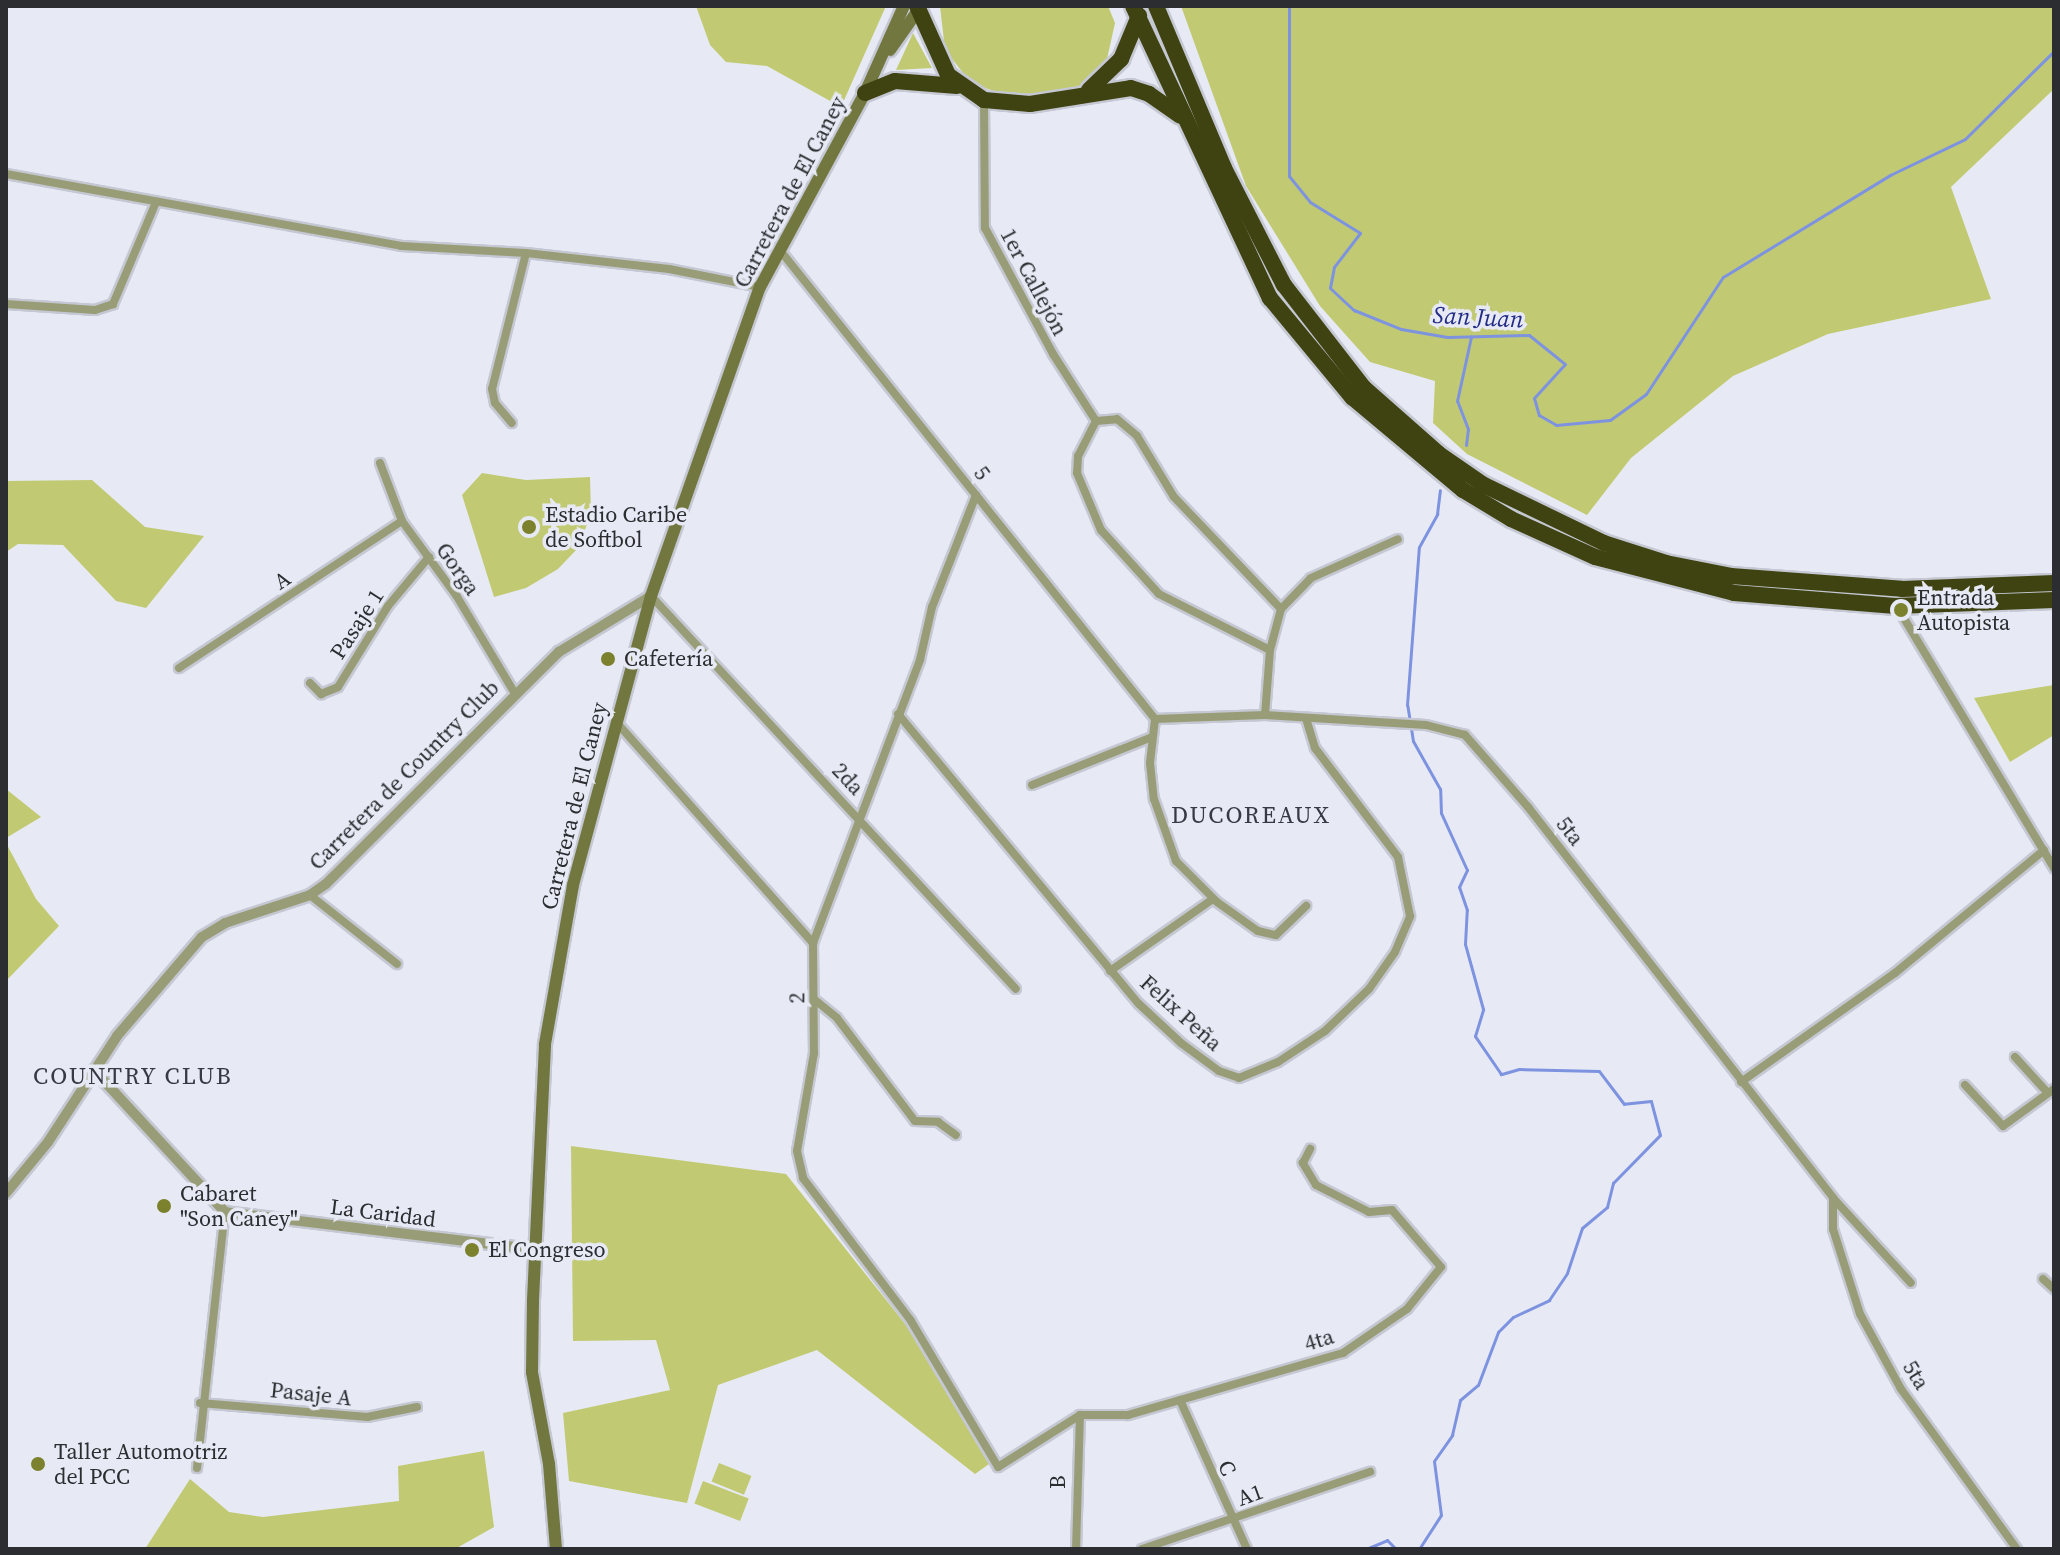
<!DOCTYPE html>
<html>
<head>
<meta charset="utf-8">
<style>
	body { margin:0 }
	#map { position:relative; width:2060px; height:1555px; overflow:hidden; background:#e7eaf5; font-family:"Source Serif 4",serif }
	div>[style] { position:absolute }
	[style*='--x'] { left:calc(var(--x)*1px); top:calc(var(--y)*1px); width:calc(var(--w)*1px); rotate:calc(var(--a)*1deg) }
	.green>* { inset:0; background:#c1ca72; transform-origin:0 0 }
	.stream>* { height:3px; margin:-1.5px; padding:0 1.5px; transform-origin:1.5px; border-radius:1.5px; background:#7e93e0 }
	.roads { filter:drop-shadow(2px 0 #c5c8d2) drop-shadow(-2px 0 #c5c8d2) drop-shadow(0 2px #c5c8d2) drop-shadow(0 -2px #c5c8d2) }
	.minor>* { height:8px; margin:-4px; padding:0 4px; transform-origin:4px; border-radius:4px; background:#989d77 }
	.tertiary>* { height:10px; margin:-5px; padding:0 5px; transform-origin:5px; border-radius:5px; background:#989d77 }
	.secondary>* { height:12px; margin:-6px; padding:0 6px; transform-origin:6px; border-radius:6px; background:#71773e }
	.motorway>* { height:16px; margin:-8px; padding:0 8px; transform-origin:8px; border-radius:8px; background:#3f4311 }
	.dots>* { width:22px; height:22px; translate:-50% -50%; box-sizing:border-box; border:4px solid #e7eaf5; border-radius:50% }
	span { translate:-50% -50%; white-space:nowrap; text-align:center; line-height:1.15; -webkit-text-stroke:7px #e7eaf5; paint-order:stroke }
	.street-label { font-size:22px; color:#2c2d31 }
	.poi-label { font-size:22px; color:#2c2d31 }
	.left { translate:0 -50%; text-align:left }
	.water-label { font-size:24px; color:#232c85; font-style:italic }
	.neighbourhood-label { font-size:24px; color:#383a43; letter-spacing:2px }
	.frame { position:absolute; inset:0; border:8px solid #2c2d31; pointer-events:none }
</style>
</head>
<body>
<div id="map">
	<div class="green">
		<i style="clip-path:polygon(696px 6px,886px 6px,841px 107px,767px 66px,726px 62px,710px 45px)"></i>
		<i style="clip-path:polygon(940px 6px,1108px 6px,1115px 23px,1107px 59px,1081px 87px,1049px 97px,1005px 95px,971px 83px,945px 50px)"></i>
		<i style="clip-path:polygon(1181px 6px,2054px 6px,2054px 89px,1951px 187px,1991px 299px,1828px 334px,1733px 376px,1631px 458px,1587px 515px,1467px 454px,1433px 423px,1435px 381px,1370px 362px,1320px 306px,1246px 186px)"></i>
		<i style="clip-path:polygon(913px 33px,932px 68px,896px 70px)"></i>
		<i style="clip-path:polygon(482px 473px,526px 480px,590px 477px,591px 514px,578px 548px,558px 569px,526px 588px,494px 597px,462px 495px)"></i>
		<i style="clip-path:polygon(92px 480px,145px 527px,204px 536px,146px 608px,116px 601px,63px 545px,18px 544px,6px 552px,6px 481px)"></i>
		<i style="clip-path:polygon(2054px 685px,2054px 735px,2010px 762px,1974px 698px)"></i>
		<i style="clip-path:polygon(6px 789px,41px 817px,6px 838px)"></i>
		<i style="clip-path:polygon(6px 843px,36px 899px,59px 926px,6px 981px)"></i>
		<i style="clip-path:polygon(571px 1146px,786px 1174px,906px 1325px,989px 1464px,975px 1474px,817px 1350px,718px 1385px,687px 1503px,569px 1481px,563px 1413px,670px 1390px,656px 1340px,573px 1341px)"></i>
		<i style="clip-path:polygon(484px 1451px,494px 1527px,455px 1549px,145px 1549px,190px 1479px,229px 1512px,263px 1517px,399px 1501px,398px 1466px)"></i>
		<i style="left:719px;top:1463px;width:35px;height:20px;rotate:22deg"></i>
		<i style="left:703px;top:1481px;width:49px;height:24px;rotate:21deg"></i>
	</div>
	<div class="stream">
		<i style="--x:1289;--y:6;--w:170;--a:90"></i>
		<i style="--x:1289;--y:176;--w:33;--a:51"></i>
		<i style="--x:1310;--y:202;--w:59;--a:31.8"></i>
		<i style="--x:1360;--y:233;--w:43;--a:127.4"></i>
		<i style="--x:1334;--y:267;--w:21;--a:101"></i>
		<i style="--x:1330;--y:288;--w:33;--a:43"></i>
		<i style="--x:1354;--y:310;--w:51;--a:22"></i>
		<i style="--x:1401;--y:329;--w:47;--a:9.9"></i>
		<i style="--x:1447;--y:337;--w:82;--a:-1.4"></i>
		<i style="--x:1529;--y:335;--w:46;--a:38.9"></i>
		<i style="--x:1565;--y:364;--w:46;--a:132.4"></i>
		<i style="--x:1534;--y:398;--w:18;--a:74"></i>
		<i style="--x:1539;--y:415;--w:20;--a:30"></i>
		<i style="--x:1556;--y:425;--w:54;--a:-5.3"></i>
		<i style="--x:1610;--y:420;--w:44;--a:-35.8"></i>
		<i style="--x:1646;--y:394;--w:140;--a:-56.7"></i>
		<i style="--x:1723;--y:277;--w:196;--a:-31.4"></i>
		<i style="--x:1890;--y:175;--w:83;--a:-25.6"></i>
		<i style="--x:1965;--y:139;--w:125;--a:-44.7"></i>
		<i style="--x:1466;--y:445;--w:16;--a:-83"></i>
		<i style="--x:1468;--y:429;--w:30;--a:-111"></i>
		<i style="--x:1457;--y:401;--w:66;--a:-77.7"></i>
		<i style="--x:1366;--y:1549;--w:23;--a:-23"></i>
		<i style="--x:1387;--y:1540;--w:13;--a:45"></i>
		<i style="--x:1419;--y:1549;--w:40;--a:-57.1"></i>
		<i style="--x:1441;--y:1515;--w:54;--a:-97.4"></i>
		<i style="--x:1434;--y:1461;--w:32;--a:-55"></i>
		<i style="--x:1452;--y:1435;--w:36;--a:-77"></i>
		<i style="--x:1460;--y:1400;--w:23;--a:-40"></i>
		<i style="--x:1478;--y:1385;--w:57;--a:-69.3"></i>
		<i style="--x:1498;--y:1332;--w:21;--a:-45"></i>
		<i style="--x:1513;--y:1317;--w:40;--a:-25"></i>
		<i style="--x:1549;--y:1300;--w:32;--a:-56"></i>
		<i style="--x:1567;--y:1273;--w:47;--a:-71.6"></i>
		<i style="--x:1582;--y:1228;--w:33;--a:-40"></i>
		<i style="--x:1607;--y:1207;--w:25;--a:-76"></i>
		<i style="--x:1613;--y:1183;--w:67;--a:-45.6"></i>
		<i style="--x:1660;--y:1135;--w:35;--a:-105"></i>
		<i style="--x:1651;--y:1101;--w:27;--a:174"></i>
		<i style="--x:1624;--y:1104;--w:41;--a:-127.1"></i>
		<i style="--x:1599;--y:1071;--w:80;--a:-178.6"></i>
		<i style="--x:1519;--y:1069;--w:19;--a:164"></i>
		<i style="--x:1501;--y:1074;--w:46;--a:-124.4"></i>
		<i style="--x:1475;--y:1036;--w:28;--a:-73"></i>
		<i style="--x:1483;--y:1009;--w:67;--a:-105.5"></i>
		<i style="--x:1465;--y:944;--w:34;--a:-87"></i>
		<i style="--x:1467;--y:910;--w:24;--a:-109"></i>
		<i style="--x:1459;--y:887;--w:19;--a:-65"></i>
		<i style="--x:1467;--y:870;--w:63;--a:-114.5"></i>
		<i style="--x:1441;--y:813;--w:24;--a:-92"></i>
		<i style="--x:1440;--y:789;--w:55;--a:-119.4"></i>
		<i style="--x:1413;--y:741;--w:36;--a:-99"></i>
		<i style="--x:1407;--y:705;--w:158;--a:-85.7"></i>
		<i style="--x:1419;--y:547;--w:38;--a:-61"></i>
		<i style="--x:1437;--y:514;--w:24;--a:-83"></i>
	</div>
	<div class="roads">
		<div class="minor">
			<i style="--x:984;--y:100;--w:128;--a:89.6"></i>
			<i style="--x:985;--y:228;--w:143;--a:61.6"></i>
			<i style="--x:1053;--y:354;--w:80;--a:57.3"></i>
			<i style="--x:6;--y:174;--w:402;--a:10.3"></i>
			<i style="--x:401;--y:246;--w:125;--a:3.2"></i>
			<i style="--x:526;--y:253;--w:140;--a:104"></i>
			<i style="--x:492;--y:389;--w:14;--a:78"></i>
			<i style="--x:495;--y:403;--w:26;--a:50"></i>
			<i style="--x:779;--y:249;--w:602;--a:51.34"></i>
			<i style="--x:526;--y:253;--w:144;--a:6.4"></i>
			<i style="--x:669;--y:269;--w:93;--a:11.2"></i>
			<i style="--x:6;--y:304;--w:89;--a:3.9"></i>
			<i style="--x:95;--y:310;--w:19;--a:-18"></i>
			<i style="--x:113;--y:304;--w:111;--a:-67.1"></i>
			<i style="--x:1096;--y:421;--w:39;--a:117"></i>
			<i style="--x:1078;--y:456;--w:17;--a:93"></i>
			<i style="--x:1077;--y:473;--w:62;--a:67.2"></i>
			<i style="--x:1101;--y:530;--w:86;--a:47.8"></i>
			<i style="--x:1159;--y:594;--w:124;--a:26.8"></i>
			<i style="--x:1096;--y:421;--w:21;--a:-5"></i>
			<i style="--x:1117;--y:419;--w:26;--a:40"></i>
			<i style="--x:1137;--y:436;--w:71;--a:58.8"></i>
			<i style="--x:1174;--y:497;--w:155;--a:46.3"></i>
			<i style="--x:380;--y:463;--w:62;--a:69.2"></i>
			<i style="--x:402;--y:521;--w:92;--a:53.9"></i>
			<i style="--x:456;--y:595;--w:113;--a:59.1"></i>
			<i style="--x:976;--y:495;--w:120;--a:111.4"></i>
			<i style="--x:932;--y:607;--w:54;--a:102.8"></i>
			<i style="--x:920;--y:660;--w:303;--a:110.7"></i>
			<i style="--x:813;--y:943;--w:110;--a:89.5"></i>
			<i style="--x:814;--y:1053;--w:99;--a:99.8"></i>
			<i style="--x:797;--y:1151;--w:28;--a:77"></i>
			<i style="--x:803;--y:1178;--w:179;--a:52.9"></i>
			<i style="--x:911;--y:1321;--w:170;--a:59.2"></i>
			<i style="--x:998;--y:1467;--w:97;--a:-32.4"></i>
			<i style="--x:1080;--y:1415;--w:48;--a:0"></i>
			<i style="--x:1128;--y:1415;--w:224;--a:-16.1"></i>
			<i style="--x:1343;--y:1353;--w:78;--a:-34.5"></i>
			<i style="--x:1407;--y:1309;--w:54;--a:-51"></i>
			<i style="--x:1441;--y:1267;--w:75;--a:-130.7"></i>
			<i style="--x:1392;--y:1210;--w:23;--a:175"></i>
			<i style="--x:1369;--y:1212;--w:59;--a:-153"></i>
			<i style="--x:1316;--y:1185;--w:26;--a:-121"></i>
			<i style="--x:1303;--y:1163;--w:16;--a:-63"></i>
			<i style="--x:651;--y:596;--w:536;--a:47.12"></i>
			<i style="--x:1896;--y:605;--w:307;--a:59"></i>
			<i style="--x:179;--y:668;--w:267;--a:-33.4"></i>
			<i style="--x:310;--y:683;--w:16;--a:45"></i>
			<i style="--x:321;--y:694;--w:18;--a:-22"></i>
			<i style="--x:338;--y:687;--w:95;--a:-58.3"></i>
			<i style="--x:388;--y:606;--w:64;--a:-50.1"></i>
			<i style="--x:898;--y:714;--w:377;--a:50.3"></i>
			<i style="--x:1139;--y:1004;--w:57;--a:42.9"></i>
			<i style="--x:1181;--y:1043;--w:47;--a:36.4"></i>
			<i style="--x:1219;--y:1071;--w:21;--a:19"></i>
			<i style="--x:1239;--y:1078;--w:42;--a:-22.3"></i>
			<i style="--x:1278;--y:1062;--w:56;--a:-33.4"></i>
			<i style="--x:1325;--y:1031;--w:61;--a:-43.7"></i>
			<i style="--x:1369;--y:989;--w:45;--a:-54.9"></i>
			<i style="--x:1395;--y:952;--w:39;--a:-67"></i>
			<i style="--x:1410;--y:916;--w:60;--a:-101.5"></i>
			<i style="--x:1398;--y:857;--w:137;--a:-127.3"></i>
			<i style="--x:1315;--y:748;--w:28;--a:-107"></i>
			<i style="--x:1265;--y:715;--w:65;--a:-85.6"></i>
			<i style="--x:1270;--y:650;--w:42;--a:-75"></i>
			<i style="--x:1281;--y:609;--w:43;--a:-45.9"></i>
			<i style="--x:1311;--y:578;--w:95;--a:-24.1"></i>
			<i style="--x:1155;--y:719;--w:110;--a:-2.1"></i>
			<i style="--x:1265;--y:715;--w:161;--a:3.6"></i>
			<i style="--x:1426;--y:725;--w:40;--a:14.4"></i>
			<i style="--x:1465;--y:735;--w:96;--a:48.8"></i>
			<i style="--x:1528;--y:807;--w:496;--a:52"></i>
			<i style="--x:1833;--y:1198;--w:115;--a:47.5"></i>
			<i style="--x:1155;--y:719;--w:44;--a:96.5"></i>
			<i style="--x:1150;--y:763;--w:36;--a:84"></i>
			<i style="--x:1154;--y:799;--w:66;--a:70.5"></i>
			<i style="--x:1176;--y:861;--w:58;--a:45"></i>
			<i style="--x:1217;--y:902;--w:50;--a:35.3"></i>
			<i style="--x:1258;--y:931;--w:18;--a:13"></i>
			<i style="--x:1276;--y:935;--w:42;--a:-44"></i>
			<i style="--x:617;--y:723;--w:295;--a:48.3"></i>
			<i style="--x:1032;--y:785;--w:129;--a:-21.8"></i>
			<i style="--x:310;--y:895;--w:111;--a:38.4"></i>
			<i style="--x:1110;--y:971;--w:126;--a:-35"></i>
			<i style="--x:815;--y:1000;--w:28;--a:39"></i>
			<i style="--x:837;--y:1018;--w:129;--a:52.9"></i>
			<i style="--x:915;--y:1121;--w:23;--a:2"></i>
			<i style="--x:938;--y:1122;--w:22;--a:36"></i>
			<i style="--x:2015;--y:1057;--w:47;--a:47.6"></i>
			<i style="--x:1741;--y:1082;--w:189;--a:-35.3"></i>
			<i style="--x:1895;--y:973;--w:193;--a:-39.5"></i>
			<i style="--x:1965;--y:1085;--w:56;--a:47.2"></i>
			<i style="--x:2003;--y:1126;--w:63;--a:-36"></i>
			<i style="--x:1833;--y:1199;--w:30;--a:90"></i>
			<i style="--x:1833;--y:1229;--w:89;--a:72.4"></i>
			<i style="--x:1860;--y:1314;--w:85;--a:61.3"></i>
			<i style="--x:1901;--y:1389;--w:198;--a:54.1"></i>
			<i style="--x:2043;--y:1279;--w:15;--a:42"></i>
			<i style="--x:1180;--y:1400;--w:163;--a:65.8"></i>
			<i style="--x:200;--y:1403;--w:168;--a:4.8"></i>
			<i style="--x:367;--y:1417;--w:51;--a:-11.3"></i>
			<i style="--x:197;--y:1468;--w:258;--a:-83.8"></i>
			<i style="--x:1076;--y:1549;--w:134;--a:-88.3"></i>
			<i style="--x:1142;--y:1549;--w:241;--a:-18.7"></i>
		</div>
		<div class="tertiary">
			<i style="--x:94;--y:1070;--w:193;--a:47.3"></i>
			<i style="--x:225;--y:1212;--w:314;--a:6.9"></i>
			<i style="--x:6;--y:1193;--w:66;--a:-50.5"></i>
			<i style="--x:48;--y:1142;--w:126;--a:-56.9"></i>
			<i style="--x:117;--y:1036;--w:130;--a:-49.4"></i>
			<i style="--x:202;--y:937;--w:27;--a:-31"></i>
			<i style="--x:225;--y:923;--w:89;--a:-18.2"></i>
			<i style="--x:310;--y:895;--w:19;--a:-35"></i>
			<i style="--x:326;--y:884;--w:329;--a:-44.9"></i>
			<i style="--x:559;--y:652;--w:108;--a:-31.3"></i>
		</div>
		<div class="secondary">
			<i style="--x:890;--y:50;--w:54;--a:-54.8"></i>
			<i style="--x:556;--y:1549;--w:85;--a:-94.7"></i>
			<i style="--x:549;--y:1464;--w:94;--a:-100.5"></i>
			<i style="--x:532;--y:1372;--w:72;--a:-89.2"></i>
			<i style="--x:533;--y:1300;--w:256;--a:-87.3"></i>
			<i style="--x:545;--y:1044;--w:161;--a:-80"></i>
			<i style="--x:573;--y:885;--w:299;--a:-74.9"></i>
			<i style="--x:651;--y:596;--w:328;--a:-70.6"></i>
			<i style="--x:760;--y:287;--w:221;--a:-61.6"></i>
			<i style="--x:865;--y:93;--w:95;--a:-65.9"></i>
		</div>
		<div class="motorway">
			<i style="--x:917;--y:6;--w:76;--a:65.8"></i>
			<i style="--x:948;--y:75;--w:44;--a:34.8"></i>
			<i style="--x:984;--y:100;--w:46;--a:5"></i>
			<i style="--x:1030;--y:104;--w:102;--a:-9"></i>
			<i style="--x:1131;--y:88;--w:19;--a:18"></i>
			<i style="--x:1149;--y:94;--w:38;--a:35"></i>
			<i style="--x:1133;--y:6;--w:323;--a:64.9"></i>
			<i style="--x:1270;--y:298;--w:129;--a:50.4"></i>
			<i style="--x:1352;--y:397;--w:145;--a:40"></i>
			<i style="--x:1463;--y:490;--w:56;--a:31.1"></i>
			<i style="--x:1511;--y:519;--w:92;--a:24.3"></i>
			<i style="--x:1595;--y:557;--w:144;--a:14.5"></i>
			<i style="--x:1734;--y:593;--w:162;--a:4.6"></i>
			<i style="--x:1895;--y:606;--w:159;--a:-2.2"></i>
			<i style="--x:1156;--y:6;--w:176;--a:67.2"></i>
			<i style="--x:1224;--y:168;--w:131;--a:62.9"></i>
			<i style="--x:1284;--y:285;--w:129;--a:52.2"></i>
			<i style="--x:1363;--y:387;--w:101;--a:41.4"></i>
			<i style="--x:1439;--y:454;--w:55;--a:34.6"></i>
			<i style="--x:1484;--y:485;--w:133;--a:25.8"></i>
			<i style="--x:1604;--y:543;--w:65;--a:17.9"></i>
			<i style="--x:1666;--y:563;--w:66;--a:11.3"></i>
			<i style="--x:1731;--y:576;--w:171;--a:4.3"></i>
			<i style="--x:1902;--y:589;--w:152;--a:-2.3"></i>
			<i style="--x:1089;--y:90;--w:45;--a:-44.1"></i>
			<i style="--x:1121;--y:59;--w:47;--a:-67.3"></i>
			<i style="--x:865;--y:93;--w:32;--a:-22"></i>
			<i style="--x:895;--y:81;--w:62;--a:4.6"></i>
		</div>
	</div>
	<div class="dots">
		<i style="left:529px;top:527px;background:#7b812c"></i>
		<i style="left:1901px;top:610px;background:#7b812c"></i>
		<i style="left:608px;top:659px;background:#7b812c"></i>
		<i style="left:164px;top:1206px;background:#7b812c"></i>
		<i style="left:472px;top:1250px;background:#7b812c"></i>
		<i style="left:38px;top:1464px;background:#7b812c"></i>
	</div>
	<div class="street-label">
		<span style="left:790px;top:192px;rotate:-62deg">Carretera de El Caney</span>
		<span style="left:1034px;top:282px;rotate:62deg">1er Callejón</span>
		<span style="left:982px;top:473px;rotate:53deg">5</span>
		<span style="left:458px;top:569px;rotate:55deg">Gorga</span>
		<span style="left:282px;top:580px;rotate:-33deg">A</span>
		<span style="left:357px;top:624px;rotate:-57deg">Pasaje 1</span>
		<span style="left:404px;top:775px;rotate:-45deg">Carretera de Country Club</span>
		<span style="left:848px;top:779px;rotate:47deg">2da</span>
		<span style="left:574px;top:806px;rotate:-76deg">Carretera de El Caney</span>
		<span style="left:1570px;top:831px;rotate:52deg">5ta</span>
		<span style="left:797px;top:998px;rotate:-90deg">2</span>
		<span style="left:1181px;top:1013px;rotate:42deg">Felix Peña</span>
		<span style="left:383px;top:1213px;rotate:7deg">La Caridad</span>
		<span style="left:1319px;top:1340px;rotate:-17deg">4ta</span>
		<span style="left:1916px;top:1375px;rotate:58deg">5ta</span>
		<span style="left:311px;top:1394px;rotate:6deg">Pasaje A</span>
		<span style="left:1227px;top:1468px;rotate:65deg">C</span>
		<span style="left:1058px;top:1482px;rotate:-90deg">B</span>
		<span style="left:1250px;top:1495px;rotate:-20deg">A1</span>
	</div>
	<div class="poi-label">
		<span class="left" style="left:545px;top:527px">Estadio Caribe<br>de Softbol</span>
		<span class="left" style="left:1917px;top:610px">Entrada<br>Autopista</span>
		<span class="left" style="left:624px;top:659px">Cafetería</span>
		<span class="left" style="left:180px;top:1206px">Cabaret<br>"Son Caney"</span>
		<span class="left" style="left:488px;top:1250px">El Congreso</span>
		<span class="left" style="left:54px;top:1464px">Taller Automotriz<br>del PCC</span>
	</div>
	<div class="water-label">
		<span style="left:1478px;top:317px;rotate:3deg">San Juan</span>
	</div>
	<div class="neighbourhood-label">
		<span style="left:1251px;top:815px">DUCOREAUX</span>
		<span style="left:133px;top:1076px">COUNTRY CLUB</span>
	</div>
	<div class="frame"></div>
</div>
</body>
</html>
